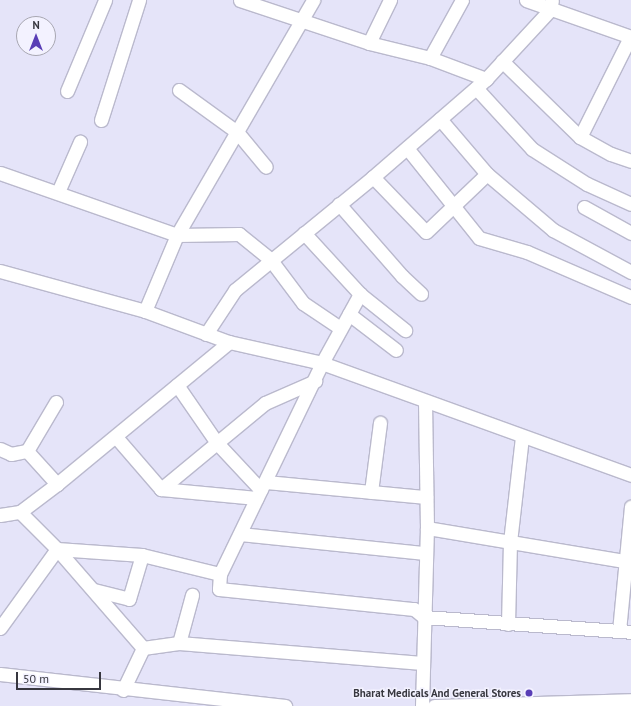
<!DOCTYPE html>
<html>
<head>
<meta charset="utf-8">
<style>
	body { margin:0 }
	#map { position:relative; width:631px; height:706px; overflow:hidden; background:#e5e4f9; font-family:"PT Sans",sans-serif }
	div>[style] { position:absolute }
	[style*='--x'] { left:calc(var(--x)*1px); top:calc(var(--y)*1px); width:calc(var(--w)*1px); rotate:calc(var(--a)*1deg) }
	.roads { filter:drop-shadow(1px 0 #bab9cd) drop-shadow(-1px 0 #bab9cd) drop-shadow(0 1px #bab9cd) drop-shadow(0 -1px #bab9cd) }
	.minor>* { height:13px; margin:-6.5px; padding:0 6.5px; transform-origin:6.5px; border-radius:6.5px; background:#fff }
	.dots>* { width:11px; height:11px; translate:-50% -50%; box-sizing:border-box; border:2px solid #f3f2ff; border-radius:50% }
	span { translate:-50% -50%; white-space:nowrap; text-align:center; line-height:1.15; -webkit-text-stroke:3px #f3f2ff; paint-order:stroke }
	.poi-label { font-size:11px; color:#37373f; font-weight:700 }
	.right { translate:-100% -50%; text-align:right }
	.north { position:absolute; left:16px; top:16px; width:40px; height:40px; box-sizing:border-box; background:#f3f2ff; border:1px solid #a8a7b2; border-radius:50%; rotate:0deg; font-size:11px; font-weight:700; line-height:16px; text-align:center; color:#37373f }
	.north::after { content:''; display:block; margin:auto; width:14px; height:18px; background:#593eb6; clip-path:polygon(50% 0,100% 100%,50% 72%,0 100%) }
	.scale { position:absolute; left:16px; top:672px; width:85px; height:18px; box-sizing:border-box; border:2px solid #37373f; border-top:0; padding-left:5px; font-size:12px; line-height:14px; white-space:nowrap; color:#37373f; -webkit-text-stroke:3px #f3f2ff; paint-order:stroke }
</style>
</head>
<body>
<div id="map">
	<div class="roads">
		<div class="minor">
			<i style="--x:240;--y:0;--w:136;--a:18.4"></i>
			<i style="--x:369;--y:43;--w:63;--a:13.8"></i>
			<i style="--x:430;--y:58;--w:60;--a:20.6"></i>
			<i style="--x:526;--y:0;--w:111;--a:19.4"></i>
			<i style="--x:369;--y:43;--w:48;--a:-64"></i>
			<i style="--x:430;--y:58;--w:66;--a:-61.1"></i>
			<i style="--x:502;--y:61;--w:109;--a:44.3"></i>
			<i style="--x:580;--y:137;--w:35;--a:29"></i>
			<i style="--x:611;--y:154;--w:21;--a:19"></i>
			<i style="--x:476;--y:88;--w:83;--a:47.4"></i>
			<i style="--x:532;--y:149;--w:65;--a:32.5"></i>
			<i style="--x:587;--y:184;--w:48;--a:24.4"></i>
			<i style="--x:179;--y:90;--w:72;--a:35.9"></i>
			<i style="--x:237;--y:132;--w:45;--a:50.4"></i>
			<i style="--x:67;--y:91;--w:99;--a:-67.3"></i>
			<i style="--x:440;--y:119;--w:72;--a:49.5"></i>
			<i style="--x:487;--y:174;--w:87;--a:40.3"></i>
			<i style="--x:553;--y:230;--w:89;--a:28.3"></i>
			<i style="--x:101;--y:120;--w:126;--a:-72.4"></i>
			<i style="--x:580;--y:137;--w:112;--a:-63.4"></i>
			<i style="--x:407;--y:148;--w:115;--a:51.3"></i>
			<i style="--x:479;--y:238;--w:50;--a:16.3"></i>
			<i style="--x:527;--y:252;--w:113;--a:23.4"></i>
			<i style="--x:0;--y:173;--w:188;--a:19.3"></i>
			<i style="--x:177;--y:235;--w:62;--a:-0.9"></i>
			<i style="--x:239;--y:234;--w:40;--a:39"></i>
			<i style="--x:270;--y:259;--w:55;--a:53.1"></i>
			<i style="--x:303;--y:303;--w:45;--a:34"></i>
			<i style="--x:373;--y:177;--w:76;--a:46.1"></i>
			<i style="--x:426;--y:232;--w:84;--a:-43.6"></i>
			<i style="--x:58;--y:192;--w:55;--a:-66.3"></i>
			<i style="--x:339;--y:204;--w:96;--a:48.8"></i>
			<i style="--x:402;--y:276;--w:26;--a:43"></i>
			<i style="--x:584;--y:207;--w:54;--a:29"></i>
			<i style="--x:304;--y:233;--w:83;--a:47.4"></i>
			<i style="--x:360;--y:294;--w:58;--a:38.7"></i>
			<i style="--x:0;--y:271;--w:150;--a:15.4"></i>
			<i style="--x:145;--y:311;--w:90;--a:20.3"></i>
			<i style="--x:229;--y:342;--w:95;--a:12.7"></i>
			<i style="--x:322;--y:363;--w:329;--a:19.9"></i>
			<i style="--x:145;--y:311;--w:82;--a:-67.2"></i>
			<i style="--x:177;--y:235;--w:272;--a:-59.9"></i>
			<i style="--x:349;--y:314;--w:59;--a:37.5"></i>
			<i style="--x:206;--y:334;--w:53;--a:-56.6"></i>
			<i style="--x:235;--y:290;--w:178;--a:-39.3"></i>
			<i style="--x:373;--y:177;--w:150;--a:-40.9"></i>
			<i style="--x:486;--y:79;--w:94;--a:-47.2"></i>
			<i style="--x:550;--y:10;--w:10;--a:-79"></i>
			<i style="--x:177;--y:385;--w:70;--a:55.4"></i>
			<i style="--x:217;--y:443;--w:64;--a:46.9"></i>
			<i style="--x:425;--y:401;--w:127;--a:89.1"></i>
			<i style="--x:56;--y:402;--w:57;--a:120.6"></i>
			<i style="--x:27;--y:451;--w:45;--a:47.7"></i>
			<i style="--x:116;--y:437;--w:69;--a:49.1"></i>
			<i style="--x:161;--y:489;--w:135;--a:-39.6"></i>
			<i style="--x:265;--y:403;--w:55;--a:-23.7"></i>
			<i style="--x:0;--y:449;--w:12;--a:24"></i>
			<i style="--x:11;--y:454;--w:16;--a:-11"></i>
			<i style="--x:266;--y:482;--w:161;--a:5.4"></i>
			<i style="--x:161;--y:489;--w:96;--a:5.4"></i>
			<i style="--x:371;--y:492;--w:70;--a:-82.6"></i>
			<i style="--x:20;--y:512;--w:52;--a:45"></i>
			<i style="--x:57;--y:549;--w:131;--a:49"></i>
			<i style="--x:143;--y:648;--w:36;--a:-8"></i>
			<i style="--x:179;--y:643;--w:244;--a:4.7"></i>
			<i style="--x:0;--y:515;--w:20;--a:-9"></i>
			<i style="--x:20;--y:512;--w:46;--a:-37.1"></i>
			<i style="--x:57;--y:484;--w:223;--a:-39.5"></i>
			<i style="--x:240;--y:534;--w:186;--a:5.9"></i>
			<i style="--x:220;--y:574;--w:15;--a:94"></i>
			<i style="--x:219;--y:589;--w:196;--a:5.9"></i>
			<i style="--x:414;--y:609;--w:13;--a:39"></i>
			<i style="--x:424;--y:617;--w:208;--a:4.1"></i>
			<i style="--x:94;--y:590;--w:36;--a:14"></i>
			<i style="--x:129;--y:599;--w:46;--a:-73.5"></i>
			<i style="--x:508;--y:624;--w:82;--a:-88.6"></i>
			<i style="--x:510;--y:542;--w:106;--a:-83.5"></i>
			<i style="--x:0;--y:628;--w:97;--a:-54.2"></i>
			<i style="--x:57;--y:549;--w:85;--a:4"></i>
			<i style="--x:142;--y:555;--w:80;--a:13.7"></i>
			<i style="--x:220;--y:574;--w:234;--a:-64.2"></i>
			<i style="--x:322;--y:363;--w:79;--a:-61.2"></i>
			<i style="--x:619;--y:631;--w:125;--a:-84.5"></i>
			<i style="--x:179;--y:643;--w:50;--a:-74.8"></i>
			<i style="--x:0;--y:674;--w:287;--a:6.4"></i>
			<i style="--x:123;--y:690;--w:47;--a:-64.5"></i>
			<i style="--x:422;--y:706;--w:178;--a:-88.4"></i>
			<i style="--x:427;--y:528;--w:207;--a:9.5"></i>
			<i style="--x:434;--y:706;--w:197;--a:-1.7"></i>
		</div>
	</div>
	<div class="dots">
		<i style="left:529px;top:693px;background:#593eb6"></i>
	</div>
	<div class="poi-label">
		<span class="right" style="left:521px;top:693px">Bharat Medicals And General Stores</span>
	</div>
	<div class="north">N</div>
	<div class="scale">50 m</div>
</div>
</body>
</html>
